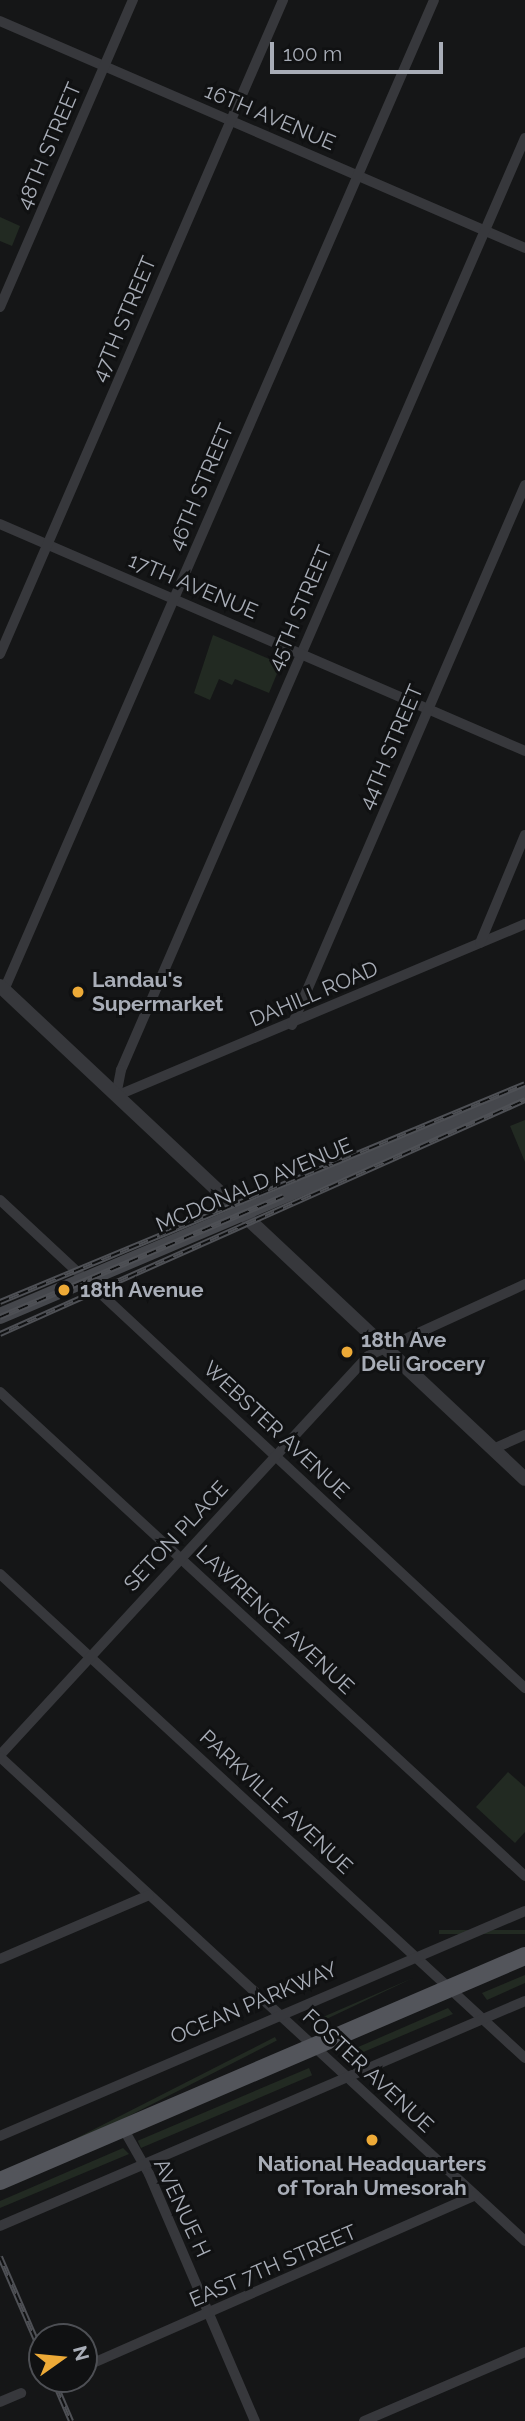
<!DOCTYPE html>
<html>
<head>
<meta charset="utf-8">
<style>
	body { margin:0 }
	#map { position:relative; width:525px; height:2421px; overflow:hidden; background:#151617; font-family:Raleway,sans-serif }
	div>[style] { position:absolute }
	[style*='--x'] { left:calc(var(--x)*1px); top:calc(var(--y)*1px); width:calc(var(--w)*1px); rotate:calc(var(--a)*1deg) }
	.green>* { inset:0; background:#222a22; transform-origin:0 0 }
	.minor>* { height:10px; margin:-5px; padding:0 5px; transform-origin:5px; border-radius:5px; background:#37383c }
	.tertiary>* { height:14px; margin:-7px; padding:0 7px; transform-origin:7px; border-radius:7px; background:#37383c }
	.secondary>* { height:16px; margin:-8px; padding:0 8px; transform-origin:8px; border-radius:8px; background:#45474c }
	.primary>* { height:18px; margin:-9px; padding:0 9px; transform-origin:9px; border-radius:9px; background:#53555b }
	.rail>* { height:6px; margin-top:-3px; transform-origin:0; background:repeating-linear-gradient(90deg,#101112 0 10px,#4e5055 0 20px); box-sizing:border-box; border-block:2px solid #4e5055 }
	.dots>* { width:19px; height:19px; translate:-50% -50%; box-sizing:border-box; border:4px solid #101112; border-radius:50% }
	span { translate:-50% -50%; white-space:nowrap; text-align:center; line-height:1.15; -webkit-text-stroke:6px #101112; paint-order:stroke }
	.street-label { font-size:21px; color:#a8adb7 }
	.poi-label { font-size:21px; color:#a8adb7; font-weight:700 }
	.left { translate:0 -50%; text-align:left }
	.north { position:absolute; left:28px; top:2323px; width:70px; height:70px; box-sizing:border-box; background:#101112; border:2px solid #4d4f54; border-radius:50%; rotate:75deg; font-size:19px; font-weight:700; line-height:28px; text-align:center; color:#a8adb7 }
	.north::after { content:''; display:block; margin:auto; width:24px; height:32px; background:#edaa37; clip-path:polygon(50% 0,100% 100%,50% 72%,0 100%) }
	.scale { position:absolute; left:270px; top:42px; width:173px; height:32px; box-sizing:border-box; border:4px solid #a8adb7; border-top:0; padding-left:9px; font-size:21px; line-height:24px; white-space:nowrap; color:#a8adb7; -webkit-text-stroke:5px #101112; paint-order:stroke }
</style>
</head>
<body>
<div id="map">
	<div class="green">
		<i style="clip-path:polygon(0 217px,20px 226px,12px 246px,0 241px)"></i>
		<i style="clip-path:polygon(213px 635px,281px 664px,269px 693px,235px 679px,232px 685px,219px 679px,210px 700px,194px 693px)"></i>
		<i style="clip-path:polygon(525px 1120px,525px 1162px,510px 1126px)"></i>
		<i style="clip-path:polygon(508px 1772px,525px 1787px,525px 1832px,515px 1843px,476px 1807px)"></i>
		<i style="left:525px;top:1930px;width:4px;height:86px;rotate:90deg"></i>
		<i style="clip-path:polygon(525px 1975px,525px 1983px,487px 2000px,482px 1993px)"></i>
		<i style="clip-path:polygon(413px 1978px,318px 2023px,316px 2020px)"></i>
		<i style="clip-path:polygon(448px 2008px,453px 2014px,354px 2056px,349px 2051px)"></i>
		<i style="left:275px;top:2037px;width:4px;height:299px;rotate:63deg"></i>
		<i style="left:309px;top:2068px;width:8px;height:186px;rotate:67deg"></i>
		<i style="clip-path:polygon(123px 2148px,129px 2154px,0 2208px,0 2201px)"></i>
	</div>
	<div class="minor">
		<i style="--x:0;--y:21;--w:572;--a:23.38"></i>
		<i style="--x:525;--y:138;--w:1016;--a:113.44"></i>
		<i style="--x:121;--y:1070;--w:26;--a:101"></i>
		<i style="--x:116;--y:1096;--w:444;--a:-22.8"></i>
		<i style="--x:0;--y:307;--w:335;--a:-66.6"></i>
		<i style="--x:0;--y:524;--w:572;--a:23.38"></i>
		<i style="--x:0;--y:654;--w:713;--a:-66.6"></i>
		<i style="--x:480;--y:943;--w:117;--a:-67.4"></i>
		<i style="--x:4;--y:990;--w:1079;--a:-66.52"></i>
		<i style="--x:292;--y:1025;--w:588;--a:-66.66"></i>
		<i style="--x:0;--y:1200;--w:717;--a:42.91"></i>
		<i style="--x:0;--y:1392;--w:714;--a:42.67"></i>
		<i style="--x:493;--y:1449;--w:35;--a:-24"></i>
		<i style="--x:0;--y:1574;--w:714;--a:42.67"></i>
		<i style="--x:0;--y:1755;--w:543;--a:-47.31"></i>
		<i style="--x:368;--y:1356;--w:173;--a:-24.6"></i>
		<i style="--x:0;--y:1757;--w:714;--a:42.67"></i>
		<i style="--x:0;--y:1959;--w:162;--a:-23.2"></i>
		<i style="--x:123;--y:2128;--w:53;--a:60.5"></i>
		<i style="--x:149;--y:2174;--w:269;--a:66.8"></i>
		<i style="--x:0;--y:2136;--w:571;--a:-23.2"></i>
		<i style="--x:0;--y:2226;--w:571;--a:-23.2"></i>
		<i style="--x:84;--y:2367;--w:427;--a:-23.7"></i>
		<i style="--x:0;--y:2402;--w:23;--a:-23"></i>
		<i style="--x:364;--y:2421;--w:175;--a:-23.2"></i>
	</div>
	<div class="tertiary">
		<i style="--x:0;--y:986;--w:720;--a:43.2"></i>
	</div>
	<div class="secondary">
		<i style="--x:0;--y:1316;--w:570;--a:-23.01"></i>
	</div>
	<div class="primary">
		<i style="--x:0;--y:2181;--w:571;--a:-23.2"></i>
	</div>
	<div class="rail">
		<i style="--x:0;--y:1302;--w:568;--a:-22.55"></i>
		<i style="--x:0;--y:1317;--w:308;--a:-23.1"></i>
		<i style="--x:0;--y:1334;--w:575;--a:-24.02"></i>
		<i style="--x:0;--y:2257;--w:106;--a:66.6"></i>
		<i style="--x:53;--y:2379;--w:46;--a:66.8"></i>
	</div>
	<div class="dots">
		<i style="left:78px;top:992px;background:#edaa37"></i>
		<i style="left:64px;top:1290px;background:#edaa37"></i>
		<i style="left:347px;top:1352px;background:#edaa37"></i>
		<i style="left:372px;top:2140px;background:#edaa37"></i>
	</div>
	<div class="street-label">
		<span style="left:270px;top:117px;rotate:23deg">16TH AVENUE</span>
		<span style="left:49px;top:146px;rotate:-67deg">48TH STREET</span>
		<span style="left:124px;top:319px;rotate:-67deg">47TH STREET</span>
		<span style="left:201px;top:487px;rotate:-67deg">46TH STREET</span>
		<span style="left:193px;top:586px;rotate:23deg">17TH AVENUE</span>
		<span style="left:300px;top:608px;rotate:-67deg">45TH STREET</span>
		<span style="left:391px;top:747px;rotate:-67deg">44TH STREET</span>
		<span style="left:314px;top:994px;rotate:-23deg">DAHILL ROAD</span>
		<span style="left:254px;top:1185px;rotate:-23deg">MCDONALD AVENUE</span>
		<span style="left:276px;top:1430px;rotate:43deg">WEBSTER AVENUE</span>
		<span style="left:176px;top:1536px;rotate:-47deg">SETON PLACE</span>
		<span style="left:275px;top:1620px;rotate:43deg">LAWRENCE AVENUE</span>
		<span style="left:276px;top:1802px;rotate:43deg">PARKVILLE AVENUE</span>
		<span style="left:254px;top:2003px;rotate:-23deg">OCEAN PARKWAY</span>
		<span style="left:368px;top:2071px;rotate:43deg">FOSTER AVENUE</span>
		<span style="left:182px;top:2208px;rotate:65deg">AVENUE H</span>
		<span style="left:273px;top:2266px;rotate:-23deg">EAST 7TH STREET</span>
	</div>
	<div class="poi-label">
		<span class="left" style="left:92px;top:992px">Landau's<br>Supermarket</span>
		<span class="left" style="left:80px;top:1290px">18th Avenue</span>
		<span class="left" style="left:361px;top:1352px">18th Ave<br>Deli Grocery</span>
		<span style="left:372px;top:2176px">National Headquarters<br>of Torah Umesorah</span>
	</div>
	<div class="north">N</div>
	<div class="scale">100 m</div>
</div>
</body>
</html>
